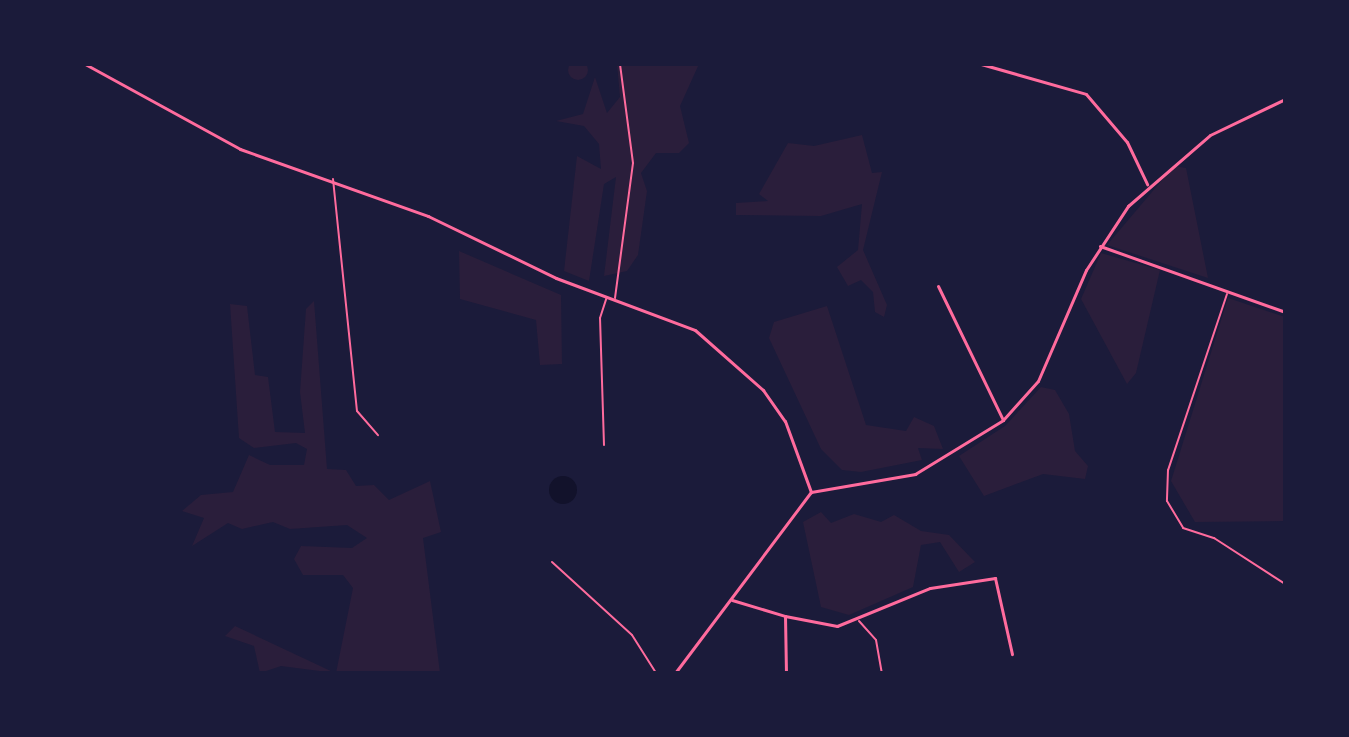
<!DOCTYPE html>
<html>
<head>
<meta charset="utf-8">
<style>
	body { margin:0 }
	#map { position:relative; width:1349px; height:737px; overflow:hidden; background:#1b1b3a; font-family:"IBM Plex Sans",sans-serif }
	div>[style] { position:absolute }
	[style*='--x'] { left:calc(var(--x)*1px); top:calc(var(--y)*1px); width:calc(var(--w)*1px); rotate:calc(var(--a)*1deg) }
	.green>* { inset:0; background:#2a1e3b }
	.round { border-radius:50% }
	.water>* { inset:0; background:#12122b }
	.service>* { height:2px; margin:-1px; padding:0 1px; transform-origin:1px; border-radius:1px; background:#ff6b9d }
	.minor>* { height:3px; margin:-1.5px; padding:0 1.5px; transform-origin:1.5px; border-radius:1.5px; background:#ff6b9d }
	span { translate:-50% -50%; white-space:nowrap; text-align:center; line-height:1.15; -webkit-text-stroke:7px #1b1b3a; paint-order:stroke }
	.frame { position:absolute; inset:0; border:66px solid #1b1b3a; pointer-events:none }
</style>
</head>
<body>
<div id="map">
	<div class="green">
		<i class="round" style="left:568px;top:60px;width:20px;height:20px"></i>
		<i style="clip-path:polygon(617px 64px,699px 64px,680px 106px,689px 143px,679px 153px,656px 153px,641px 173px,647px 191px,638px 255px,627px 271px,604px 276px,616px 177px,604px 184px,589px 281px,564px 271px,577px 156px,601px 169px,599px 144px,584px 126px,556px 121px,583px 114px,595px 77px,607px 113px,620px 97px)"></i>
		<i style="clip-path:polygon(862px 135px,872px 173px,882px 172px,863px 250px,887px 305px,884px 317px,875px 312px,873px 292px,861px 280px,848px 286px,837px 267px,858px 250px,862px 204px,821px 216px,736px 215px,736px 203px,768px 201px,759px 194px,788px 143px,814px 146px)"></i>
		<i style="clip-path:polygon(1174px 166px,1186px 168px,1208px 278px,1107px 245px)"></i>
		<i style="clip-path:polygon(459px 251px,561px 295px,562px 364px,540px 365px,536px 320px,460px 299px)"></i>
		<i style="clip-path:polygon(1101px 253px,1160px 270px,1136px 373px,1127px 384px,1081px 299px)"></i>
		<i style="clip-path:polygon(1228px 298px,1285px 317px,1285px 521px,1195px 522px,1171px 481px)"></i>
		<i style="clip-path:polygon(314px 301px,327px 469px,346px 470px,356px 486px,374px 485px,389px 500px,430px 481px,441px 532px,423px 538px,440px 673px,336px 673px,353px 588px,343px 575px,303px 575px,294px 559px,301px 546px,352px 548px,367px 538px,347px 525px,290px 529px,273px 522px,242px 529px,228px 523px,192px 546px,204px 518px,182px 511px,201px 495px,233px 492px,249px 455px,270px 465px,304px 465px,307px 449px,296px 443px,254px 448px,239px 438px,230px 304px,247px 306px,255px 375px,268px 377px,275px 432px,305px 433px,300px 392px,306px 309px)"></i>
		<i style="clip-path:polygon(827px 306px,866px 425px,906px 431px,914px 417px,934px 426px,943px 449px,918px 448px,922px 460px,861px 472px,842px 470px,821px 449px,769px 338px,774px 322px)"></i>
		<i style="clip-path:polygon(1041px 387px,1055px 390px,1069px 414px,1075px 451px,1088px 466px,1085px 479px,1043px 474px,984px 496px,959px 456px,1005px 426px)"></i>
		<i style="clip-path:polygon(821px 512px,831px 523px,854px 514px,881px 522px,894px 515px,921px 531px,949px 535px,975px 562px,959px 572px,940px 542px,921px 545px,913px 587px,849px 615px,821px 607px,803px 522px)"></i>
		<i style="clip-path:polygon(235px 626px,335px 673px,281px 666px,260px 673px,254px 646px,225px 636px)"></i>
	</div>
	<div class="water">
		<i class="round" style="left:549px;top:476px;width:28px;height:28px"></i>
	</div>
	<div class="service">
		<i style="--x:333;--y:179;--w:233;--a:84.1"></i>
		<i style="--x:357;--y:411;--w:32;--a:49"></i>
		<i style="--x:1227;--y:294;--w:186;--a:108.5"></i>
		<i style="--x:1168;--y:470;--w:31;--a:92"></i>
		<i style="--x:1167;--y:501;--w:31;--a:59"></i>
		<i style="--x:1183;--y:528;--w:33;--a:18"></i>
		<i style="--x:1214;--y:538;--w:85;--a:32.9"></i>
		<i style="--x:615;--y:298;--w:136;--a:-82.4"></i>
		<i style="--x:633;--y:163;--w:100;--a:-97.5"></i>
		<i style="--x:604;--y:445;--w:127;--a:-91.8"></i>
		<i style="--x:600;--y:318;--w:22;--a:-72"></i>
		<i style="--x:552;--y:562;--w:108;--a:42.4"></i>
		<i style="--x:632;--y:635;--w:45;--a:57.7"></i>
		<i style="--x:859;--y:621;--w:25;--a:48"></i>
		<i style="--x:876;--y:640;--w:34;--a:80"></i>
	</div>
	<div class="minor">
		<i style="--x:85;--y:64;--w:177;--a:28.7"></i>
		<i style="--x:240;--y:149;--w:200;--a:19.6"></i>
		<i style="--x:428;--y:216;--w:142;--a:25.8"></i>
		<i style="--x:556;--y:278;--w:148;--a:20.5"></i>
		<i style="--x:695;--y:330;--w:91;--a:41.4"></i>
		<i style="--x:763;--y:390;--w:38;--a:55"></i>
		<i style="--x:785;--y:421;--w:76;--a:69.9"></i>
		<i style="--x:981;--y:64;--w:109;--a:15.9"></i>
		<i style="--x:1086;--y:94;--w:63;--a:49.5"></i>
		<i style="--x:1127;--y:142;--w:47;--a:64.5"></i>
		<i style="--x:1100;--y:246;--w:196;--a:19.6"></i>
		<i style="--x:938;--y:286;--w:149;--a:64.1"></i>
		<i style="--x:811;--y:492;--w:106;--a:-9.8"></i>
		<i style="--x:915;--y:474;--w:103;--a:-31.5"></i>
		<i style="--x:1003;--y:420;--w:52;--a:-48.1"></i>
		<i style="--x:1038;--y:381;--w:121;--a:-66.6"></i>
		<i style="--x:1086;--y:270;--w:77;--a:-56.7"></i>
		<i style="--x:1128;--y:206;--w:108;--a:-40.9"></i>
		<i style="--x:1210;--y:135;--w:83;--a:-25.6"></i>
		<i style="--x:732;--y:600;--w:55;--a:16.8"></i>
		<i style="--x:785;--y:616;--w:57;--a:89"></i>
		<i style="--x:785;--y:616;--w:53;--a:10.9"></i>
		<i style="--x:837;--y:626;--w:100;--a:-22.2"></i>
		<i style="--x:930;--y:588;--w:66;--a:-8.7"></i>
		<i style="--x:995;--y:578;--w:78;--a:77.4"></i>
		<i style="--x:675;--y:673;--w:226;--a:-53.1"></i>
	</div>
	<div class="frame"></div>
</div>
</body>
</html>
